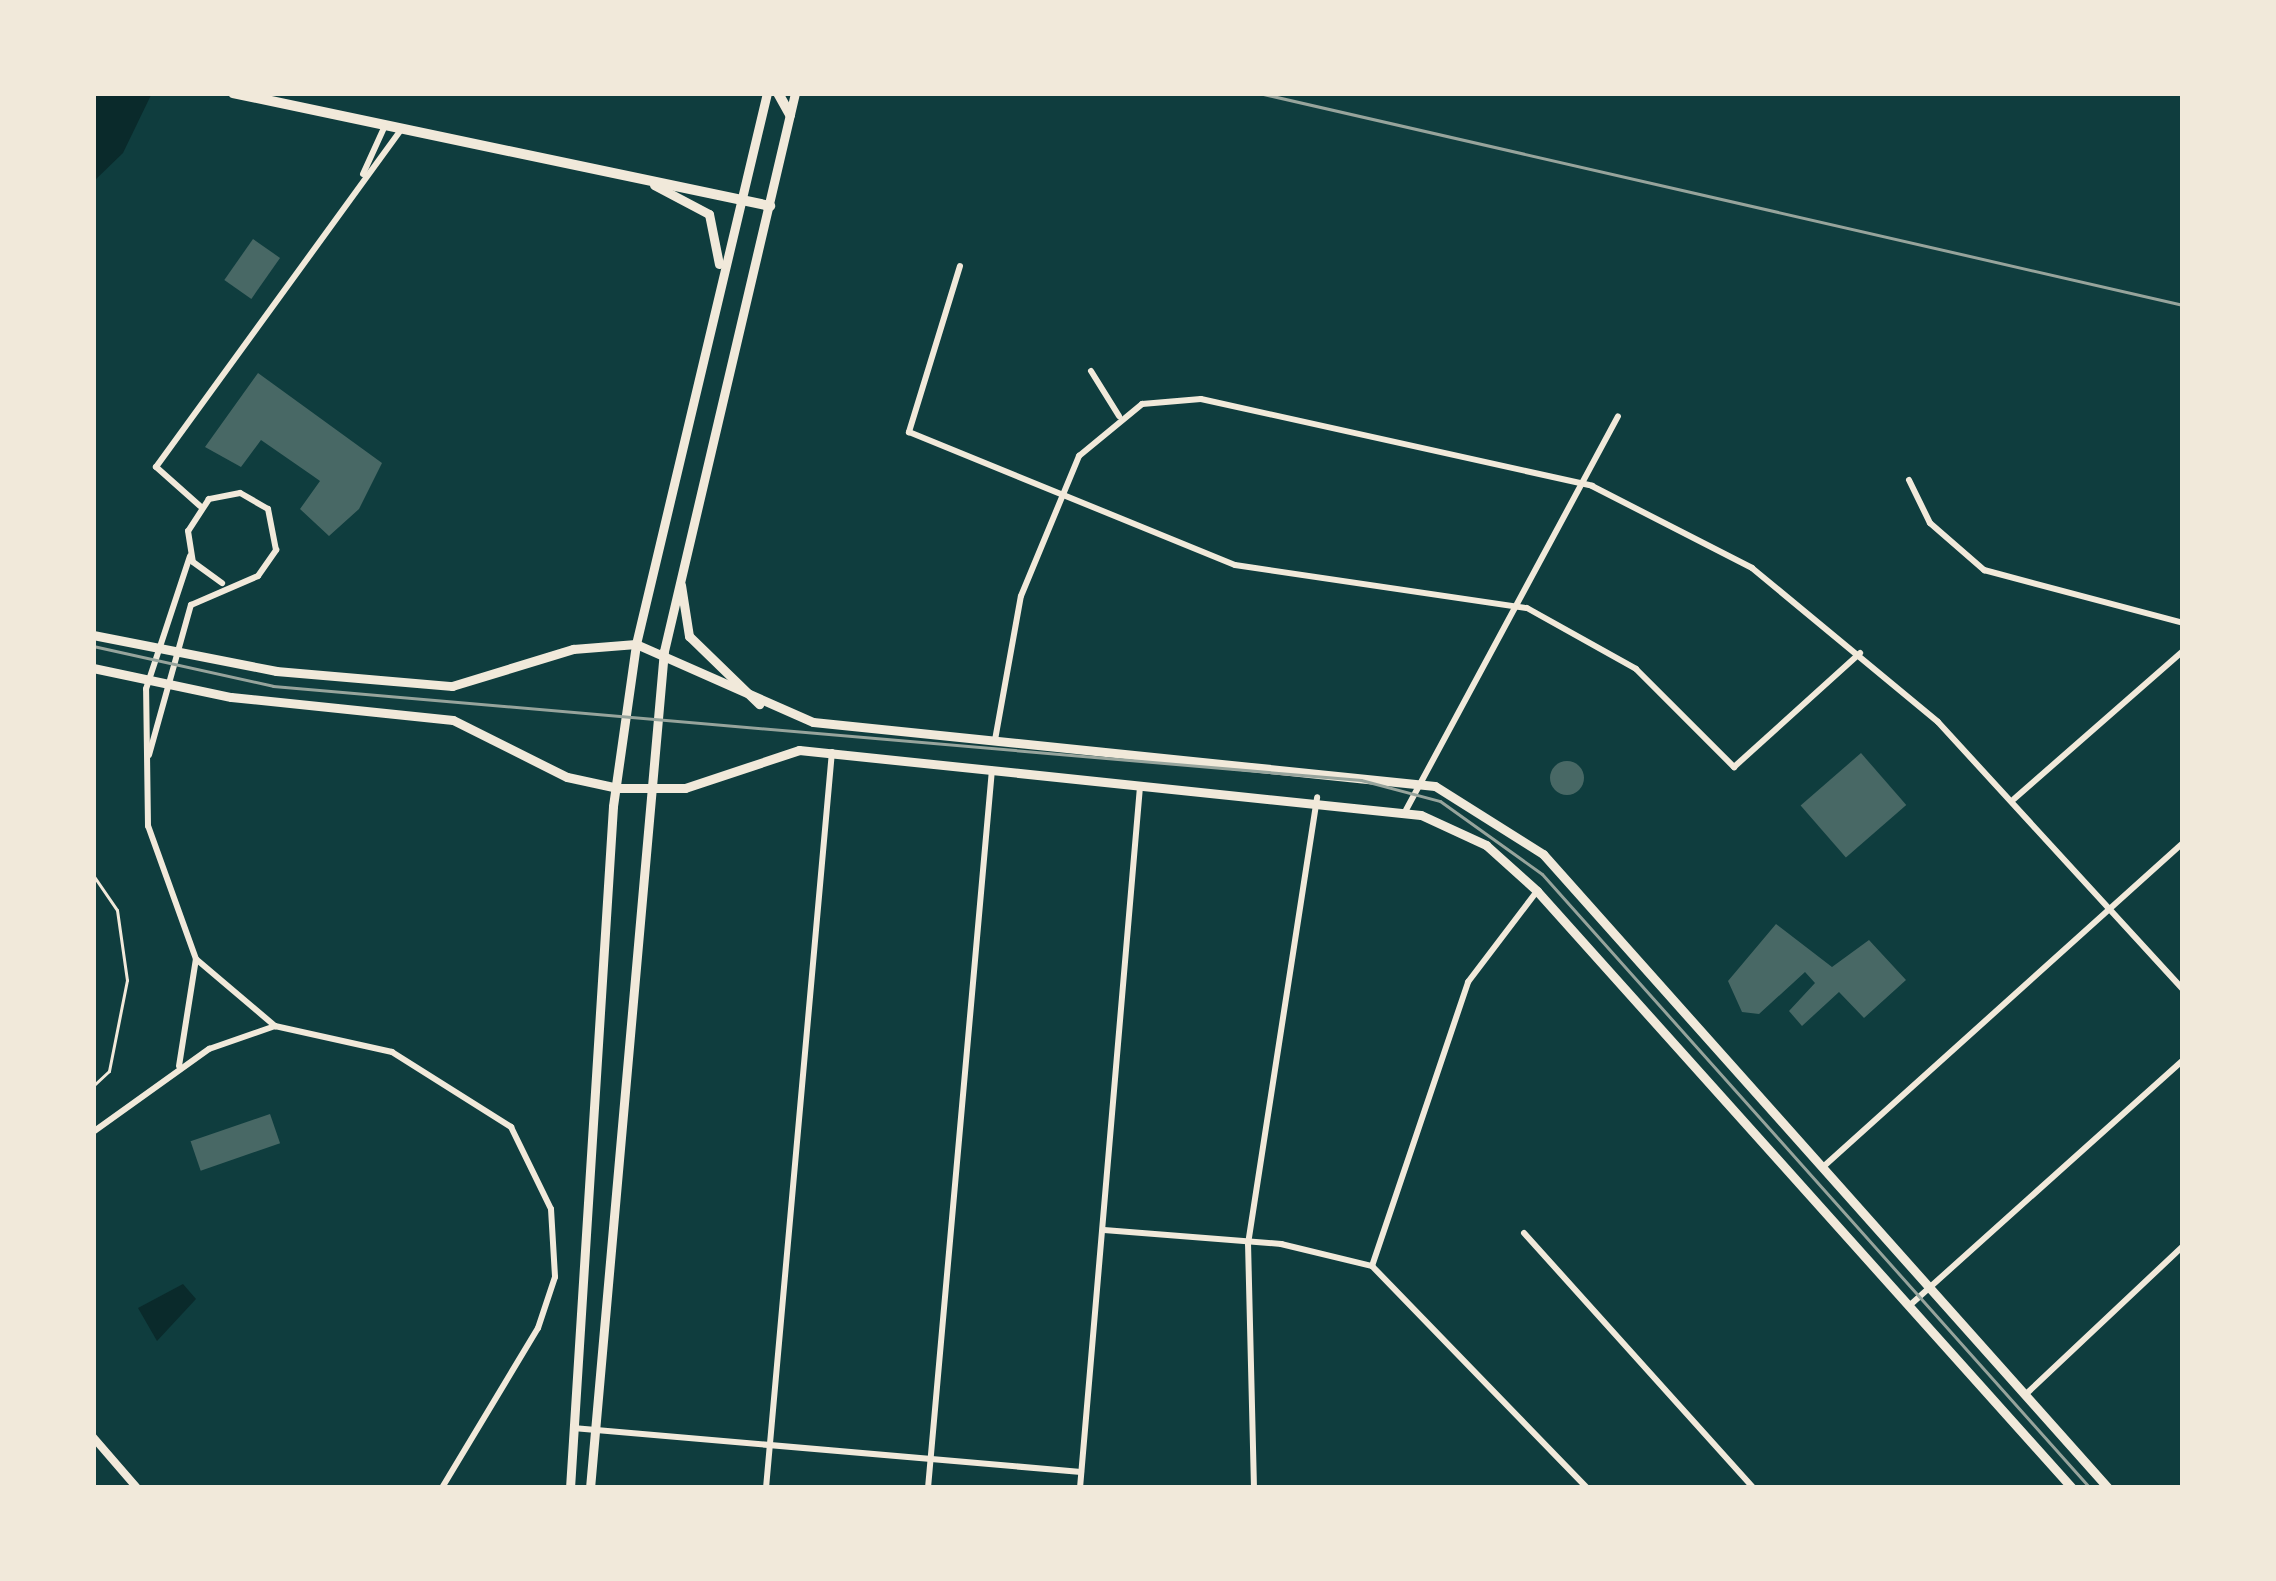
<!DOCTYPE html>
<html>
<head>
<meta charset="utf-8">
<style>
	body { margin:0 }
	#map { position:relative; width:2276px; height:1581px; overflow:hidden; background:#0f3d3e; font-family:"Roboto Condensed",sans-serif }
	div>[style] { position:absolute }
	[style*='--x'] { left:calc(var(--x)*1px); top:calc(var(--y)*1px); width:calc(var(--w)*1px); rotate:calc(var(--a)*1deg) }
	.water>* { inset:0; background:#0a2a2b }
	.building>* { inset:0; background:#486865; transform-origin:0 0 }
	.round { border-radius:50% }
	.path>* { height:3px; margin:-1.5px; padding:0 1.5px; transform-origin:1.5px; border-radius:1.5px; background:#f1e9da }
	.minor>* { height:6px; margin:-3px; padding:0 3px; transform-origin:3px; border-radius:3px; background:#f1e9da }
	.tertiary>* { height:8px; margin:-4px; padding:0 4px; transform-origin:4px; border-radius:4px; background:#f1e9da }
	.secondary>* { height:9px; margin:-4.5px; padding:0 4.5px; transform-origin:4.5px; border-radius:4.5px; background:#f1e9da }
	.primary>* { height:9px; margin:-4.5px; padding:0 4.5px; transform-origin:4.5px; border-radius:4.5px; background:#f1e9da }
	.trunk>* { height:10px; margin:-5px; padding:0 5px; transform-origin:5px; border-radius:5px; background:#f1e9da }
	.tram>* { height:3px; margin:-1.5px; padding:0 1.5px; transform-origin:1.5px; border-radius:1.5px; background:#97a49c }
	.rail>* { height:3px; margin:-1.5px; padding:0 1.5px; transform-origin:1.5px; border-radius:1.5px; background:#97a49c }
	span { translate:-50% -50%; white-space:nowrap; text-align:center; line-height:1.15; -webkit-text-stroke:9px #f1e9da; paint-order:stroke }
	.frame { position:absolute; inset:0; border:96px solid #f1e9da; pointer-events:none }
</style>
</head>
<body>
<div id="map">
	<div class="water">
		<i style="clip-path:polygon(93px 93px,152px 93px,123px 153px,93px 182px)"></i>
		<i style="clip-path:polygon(183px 1284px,196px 1299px,157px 1341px,138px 1308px)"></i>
	</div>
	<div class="building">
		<i style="left:253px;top:239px;width:33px;height:50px;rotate:35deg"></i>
		<i style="clip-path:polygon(258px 373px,382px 463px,359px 509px,329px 536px,300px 509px,320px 481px,313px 476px,261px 440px,241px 467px,205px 447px)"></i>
		<i style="left:1861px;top:753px;width:69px;height:80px;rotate:49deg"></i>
		<i class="round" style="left:1550px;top:761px;width:34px;height:34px"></i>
		<i style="clip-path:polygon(1776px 924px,1832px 967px,1869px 940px,1906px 980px,1864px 1018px,1839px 992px,1802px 1026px,1789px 1011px,1815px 983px,1805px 972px,1759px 1014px,1742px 1012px,1728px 981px)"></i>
		<i style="left:270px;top:1114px;width:31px;height:84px;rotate:71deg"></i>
	</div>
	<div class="path">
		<i style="--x:93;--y:875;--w:42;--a:55.6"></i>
		<i style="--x:117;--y:910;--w:71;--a:81.9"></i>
		<i style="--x:127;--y:980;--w:93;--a:101.2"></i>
		<i style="--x:109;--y:1071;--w:22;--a:137"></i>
	</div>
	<div class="minor">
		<i style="--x:363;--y:174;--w:51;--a:-65.5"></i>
		<i style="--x:960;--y:266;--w:174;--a:107.1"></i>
		<i style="--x:909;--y:432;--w:352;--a:22.2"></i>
		<i style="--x:1235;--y:565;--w:295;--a:8.4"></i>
		<i style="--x:1527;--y:608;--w:125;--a:29.2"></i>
		<i style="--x:1636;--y:669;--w:139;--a:45"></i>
		<i style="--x:1734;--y:767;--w:170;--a:-42.1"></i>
		<i style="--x:1091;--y:371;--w:53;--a:58.1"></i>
		<i style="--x:1909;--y:480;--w:48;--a:64"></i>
		<i style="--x:1930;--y:523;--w:72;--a:41"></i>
		<i style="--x:1984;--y:570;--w:206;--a:14.9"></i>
		<i style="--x:200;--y:506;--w:59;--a:-138.4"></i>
		<i style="--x:156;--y:467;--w:415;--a:-54"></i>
		<i style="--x:995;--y:740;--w:146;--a:-79.8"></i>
		<i style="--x:1021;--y:596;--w:152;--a:-67.5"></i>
		<i style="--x:1079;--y:456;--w:82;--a:-39.5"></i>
		<i style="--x:1142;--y:404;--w:59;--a:-4.8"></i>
		<i style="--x:1201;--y:399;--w:401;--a:12.5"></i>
		<i style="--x:1592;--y:486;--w:180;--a:27.1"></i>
		<i style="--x:1752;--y:568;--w:241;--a:39.6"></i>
		<i style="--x:1938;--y:722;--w:362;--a:47.5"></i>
		<i style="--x:149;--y:755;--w:156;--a:-74.4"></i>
		<i style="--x:191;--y:605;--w:73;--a:-23.4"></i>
		<i style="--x:258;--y:576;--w:32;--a:-55"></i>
		<i style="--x:276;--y:550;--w:42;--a:-101"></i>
		<i style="--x:268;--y:509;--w:32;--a:-150"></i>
		<i style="--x:240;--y:493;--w:32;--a:169"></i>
		<i style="--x:209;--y:499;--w:38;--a:123"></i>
		<i style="--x:188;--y:531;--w:31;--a:81"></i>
		<i style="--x:193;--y:562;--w:36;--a:36"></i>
		<i style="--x:2014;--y:799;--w:225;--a:-41.2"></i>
		<i style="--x:1406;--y:810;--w:447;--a:-61.7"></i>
		<i style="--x:196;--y:959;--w:104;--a:40.3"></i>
		<i style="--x:179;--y:1066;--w:108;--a:-81"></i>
		<i style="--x:196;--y:959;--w:141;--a:-109.8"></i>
		<i style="--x:148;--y:826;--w:137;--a:-90.8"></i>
		<i style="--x:146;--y:689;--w:140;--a:-71.7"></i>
		<i style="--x:93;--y:1132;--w:143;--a:-35.6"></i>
		<i style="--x:209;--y:1049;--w:70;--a:-19.2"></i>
		<i style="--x:275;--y:1026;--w:120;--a:12.5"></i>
		<i style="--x:392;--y:1052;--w:141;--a:32.2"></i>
		<i style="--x:511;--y:1127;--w:91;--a:64"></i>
		<i style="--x:551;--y:1209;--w:68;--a:86.6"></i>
		<i style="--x:555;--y:1277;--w:54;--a:108.4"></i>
		<i style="--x:538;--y:1328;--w:187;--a:121"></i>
		<i style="--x:1823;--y:1167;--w:484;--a:-42"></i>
		<i style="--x:1104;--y:1230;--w:178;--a:4.5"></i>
		<i style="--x:1281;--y:1244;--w:94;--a:13.6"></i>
		<i style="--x:1372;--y:1266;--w:309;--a:45.9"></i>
		<i style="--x:1524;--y:1233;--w:343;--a:48"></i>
		<i style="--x:1372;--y:1266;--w:300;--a:-71.3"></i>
		<i style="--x:1468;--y:982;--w:114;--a:-52.8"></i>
		<i style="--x:1909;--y:1306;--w:368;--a:-41.9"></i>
		<i style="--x:2025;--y:1395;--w:217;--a:-43.3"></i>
		<i style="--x:573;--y:1428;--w:510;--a:4.95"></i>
		<i style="--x:766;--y:1488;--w:739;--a:-84.88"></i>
		<i style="--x:928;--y:1488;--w:721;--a:-84.91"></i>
		<i style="--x:1080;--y:1488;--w:705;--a:-85.11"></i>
		<i style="--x:1254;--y:1488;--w:244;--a:-91.4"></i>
		<i style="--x:1248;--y:1244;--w:452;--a:-81.2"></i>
	</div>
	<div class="tertiary">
		<i style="--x:93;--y:1437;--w:67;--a:49.2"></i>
	</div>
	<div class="secondary">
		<i style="--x:93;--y:635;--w:187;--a:11.1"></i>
		<i style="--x:276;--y:671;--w:177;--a:4.9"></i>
		<i style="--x:452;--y:686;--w:127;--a:-17"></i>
		<i style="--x:573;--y:649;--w:63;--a:-4.5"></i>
		<i style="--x:636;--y:644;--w:193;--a:23.8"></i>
		<i style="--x:813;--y:722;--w:625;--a:5.87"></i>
		<i style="--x:1435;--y:786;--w:128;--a:32.2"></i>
		<i style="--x:1543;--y:854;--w:849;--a:48.29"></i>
		<i style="--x:93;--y:668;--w:141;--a:11.9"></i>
		<i style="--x:231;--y:697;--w:223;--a:5.9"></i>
		<i style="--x:453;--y:720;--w:127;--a:26.6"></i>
		<i style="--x:567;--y:777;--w:52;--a:12.2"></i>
		<i style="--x:618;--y:788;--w:67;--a:0"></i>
		<i style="--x:685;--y:788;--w:120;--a:-18.4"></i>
		<i style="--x:799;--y:750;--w:625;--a:5.97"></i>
		<i style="--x:1421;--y:815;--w:72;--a:24.8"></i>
		<i style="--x:1486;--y:845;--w:69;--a:42"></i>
		<i style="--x:1537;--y:891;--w:802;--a:48.13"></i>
	</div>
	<div class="primary">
		<i style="--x:654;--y:185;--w:62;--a:27.8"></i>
		<i style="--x:709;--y:214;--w:51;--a:78.7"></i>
		<i style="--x:681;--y:585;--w:52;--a:81.1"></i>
		<i style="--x:689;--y:636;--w:98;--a:44.2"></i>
		<i style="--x:570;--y:1488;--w:683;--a:-86.39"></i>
		<i style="--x:613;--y:806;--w:164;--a:-81.9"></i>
		<i style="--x:636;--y:644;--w:566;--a:-76.63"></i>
		<i style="--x:590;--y:1488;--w:840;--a:-84.95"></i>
		<i style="--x:664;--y:651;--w:573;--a:-76.79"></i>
	</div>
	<div class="trunk">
		<i style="--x:233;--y:93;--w:549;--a:11.88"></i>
		<i style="--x:778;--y:93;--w:25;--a:61"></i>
	</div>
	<div class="tram">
		<i style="--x:93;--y:646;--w:184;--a:12.5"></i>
		<i style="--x:273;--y:686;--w:1092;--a:4.94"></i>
		<i style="--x:1361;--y:780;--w:82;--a:14.9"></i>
		<i style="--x:1440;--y:801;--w:125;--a:35.6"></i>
		<i style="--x:1542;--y:874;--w:823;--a:48.25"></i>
	</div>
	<div class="rail">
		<i style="--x:1259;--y:93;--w:948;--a:12.92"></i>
	</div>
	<div class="frame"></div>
</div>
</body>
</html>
